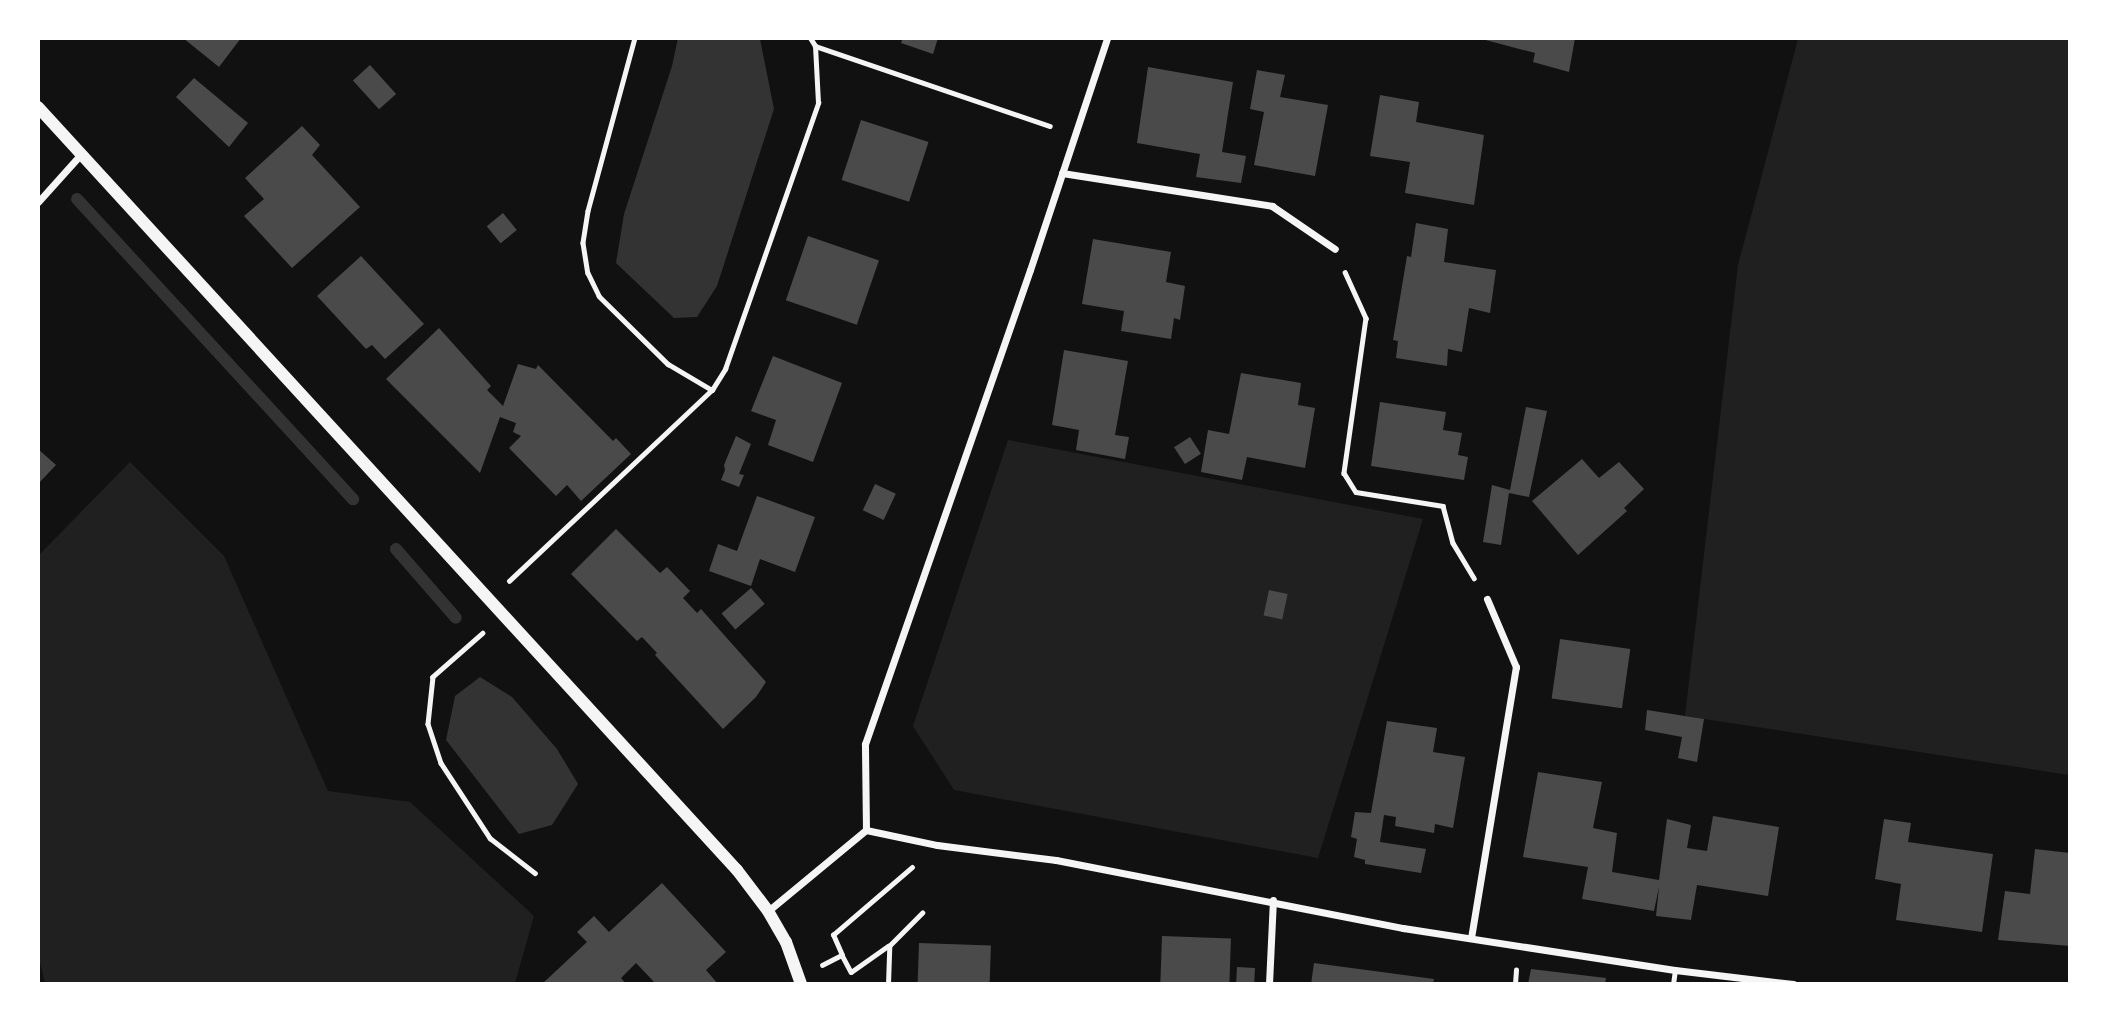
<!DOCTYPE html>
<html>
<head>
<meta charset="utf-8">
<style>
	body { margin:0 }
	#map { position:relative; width:2108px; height:1022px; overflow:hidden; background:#111; font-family:Quicksand,sans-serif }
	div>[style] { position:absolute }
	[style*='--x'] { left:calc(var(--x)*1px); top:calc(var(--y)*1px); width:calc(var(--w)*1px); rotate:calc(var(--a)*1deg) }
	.green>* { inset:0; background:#202020 }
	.water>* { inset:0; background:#333 }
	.stream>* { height:12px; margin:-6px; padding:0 6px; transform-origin:6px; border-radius:6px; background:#333 }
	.building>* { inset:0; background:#4a4a4a; transform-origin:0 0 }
	.path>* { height:4.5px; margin:-2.25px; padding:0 2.25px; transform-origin:2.25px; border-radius:2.25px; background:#f5f5f5 }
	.service>* { height:5px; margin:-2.5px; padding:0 2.5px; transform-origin:2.5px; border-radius:2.5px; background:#f5f5f5 }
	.minor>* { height:7px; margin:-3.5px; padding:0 3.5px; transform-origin:3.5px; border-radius:3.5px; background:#f5f5f5 }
	.tertiary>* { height:12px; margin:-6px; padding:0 6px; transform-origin:6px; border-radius:6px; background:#f5f5f5 }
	span { translate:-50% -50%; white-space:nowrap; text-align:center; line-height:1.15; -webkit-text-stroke:6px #fff; paint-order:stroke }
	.frame { position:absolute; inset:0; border:40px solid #fff; pointer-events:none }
</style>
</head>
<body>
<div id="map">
	<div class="green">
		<i style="clip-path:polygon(1798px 39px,2069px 39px,2069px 775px,1685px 716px,1738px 265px)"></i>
		<i style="clip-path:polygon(1008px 440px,1423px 519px,1318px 858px,954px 790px,913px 726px)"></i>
		<i style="clip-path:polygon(130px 462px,224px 556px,328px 791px,410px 802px,534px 916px,515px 983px,45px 983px,38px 954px,39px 555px)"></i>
	</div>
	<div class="water">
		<i style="clip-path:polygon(678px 38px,760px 39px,774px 109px,717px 286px,697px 317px,674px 318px,616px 263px,624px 214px,672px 66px)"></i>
		<i style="clip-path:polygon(480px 677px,512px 697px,557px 749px,578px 784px,552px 825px,519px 834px,446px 740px,455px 696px)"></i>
	</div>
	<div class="stream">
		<i style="--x:77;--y:199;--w:408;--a:47.4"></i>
		<i style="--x:396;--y:549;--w:91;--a:49"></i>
	</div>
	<div class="building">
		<i style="clip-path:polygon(183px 38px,241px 38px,219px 67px)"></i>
		<i style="clip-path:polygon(903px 38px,938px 38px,933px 54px,901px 43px)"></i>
		<i style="clip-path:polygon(1478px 38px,1575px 38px,1569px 72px,1533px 62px,1535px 53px)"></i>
		<i style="left:370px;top:65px;width:39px;height:23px;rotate:48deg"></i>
		<i style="clip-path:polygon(1148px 67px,1233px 82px,1222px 152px,1246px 156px,1241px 183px,1196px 177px,1200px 154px,1137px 143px)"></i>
		<i style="clip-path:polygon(1257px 70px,1285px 75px,1280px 97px,1328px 105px,1315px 176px,1254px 165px,1264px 112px,1250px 109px)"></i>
		<i style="clip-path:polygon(194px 78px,248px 123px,229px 147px,176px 97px)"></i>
		<i style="clip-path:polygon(1380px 95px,1419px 102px,1416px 122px,1484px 135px,1474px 205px,1405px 193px,1410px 162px,1370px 156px)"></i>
		<i style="left:861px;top:120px;width:71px;height:63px;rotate:18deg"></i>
		<i style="clip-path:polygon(302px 126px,320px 145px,312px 155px,360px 207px,292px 268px,244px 216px,264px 199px,245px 178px)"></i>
		<i style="left:503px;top:213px;width:22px;height:21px;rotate:51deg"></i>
		<i style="clip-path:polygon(1416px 223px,1448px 229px,1444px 262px,1496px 270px,1490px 313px,1469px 308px,1462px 352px,1448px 349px,1447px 366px,1396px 358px,1398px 341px,1393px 340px,1407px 256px,1411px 257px)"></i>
		<i style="left:808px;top:236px;width:75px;height:68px;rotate:19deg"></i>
		<i style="clip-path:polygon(1093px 239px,1171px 252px,1166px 282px,1185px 286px,1180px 320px,1174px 318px,1171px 339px,1121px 331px,1124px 311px,1082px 304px)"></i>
		<i style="clip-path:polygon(361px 256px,424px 324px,385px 359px,372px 345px,366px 349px,317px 296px)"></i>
		<i style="clip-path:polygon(439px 328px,491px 386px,487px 390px,503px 406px,518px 364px,536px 369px,538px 365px,613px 441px,616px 438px,631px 454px,581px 501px,567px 485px,556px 496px,509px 448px,521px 436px,513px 432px,516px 423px,500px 417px,480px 473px,386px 379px)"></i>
		<i style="clip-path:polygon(1064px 350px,1128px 361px,1115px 435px,1129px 437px,1125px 459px,1076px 450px,1079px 430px,1052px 425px)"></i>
		<i style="clip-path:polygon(773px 356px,842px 383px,813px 462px,768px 445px,776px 420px,751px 411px)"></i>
		<i style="clip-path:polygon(1241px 373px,1301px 383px,1298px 405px,1315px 408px,1305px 468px,1247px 457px,1242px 480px,1201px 472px,1208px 430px,1229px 434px)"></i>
		<i style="clip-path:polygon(1380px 402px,1446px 412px,1443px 430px,1462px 433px,1458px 455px,1468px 457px,1464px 480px,1371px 466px)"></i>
		<i style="clip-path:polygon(1526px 407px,1547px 411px,1529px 497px,1509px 493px,1501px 545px,1483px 542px,1492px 485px,1510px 490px)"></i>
		<i style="clip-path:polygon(736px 436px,751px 444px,739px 474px,744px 475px,739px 487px,721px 480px,725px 470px,724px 465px)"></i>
		<i style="left:1190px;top:437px;width:20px;height:19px;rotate:57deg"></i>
		<i style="clip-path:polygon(38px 449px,56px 465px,38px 484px)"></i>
		<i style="clip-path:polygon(1582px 459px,1599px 478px,1619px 462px,1644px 489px,1624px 508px,1627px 511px,1578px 555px,1532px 501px)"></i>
		<i style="left:875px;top:484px;width:23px;height:29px;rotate:25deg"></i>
		<i style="clip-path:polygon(757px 496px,815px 517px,795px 572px,760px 559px,751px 586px,709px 571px,718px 544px,737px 551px)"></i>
		<i style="clip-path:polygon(616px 529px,660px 573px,667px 567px,690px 591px,683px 598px,697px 613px,701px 609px,766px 682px,756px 697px,723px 729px,655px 655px,657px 653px,642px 637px,637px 641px,571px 574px)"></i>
		<i style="left:751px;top:588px;width:21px;height:39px;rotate:49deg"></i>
		<i style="left:1269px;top:590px;width:19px;height:26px;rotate:12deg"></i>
		<i style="left:1560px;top:639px;width:71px;height:60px;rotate:8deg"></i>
		<i style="clip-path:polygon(1647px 710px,1704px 719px,1697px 762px,1678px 758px,1682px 737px,1645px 730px)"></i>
		<i style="clip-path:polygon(1387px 721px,1437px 728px,1433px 752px,1465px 757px,1453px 828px,1435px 824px,1434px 833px,1395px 826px,1396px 817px,1384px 815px,1380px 842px,1426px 849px,1421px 873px,1365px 864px,1365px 860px,1354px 857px,1357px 839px,1351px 837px,1355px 812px,1371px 813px)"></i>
		<i style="clip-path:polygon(1538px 772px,1602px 782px,1593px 828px,1617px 833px,1612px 872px,1659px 880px,1667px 819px,1691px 825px,1687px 848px,1707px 851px,1713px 816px,1779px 827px,1768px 896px,1697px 885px,1691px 920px,1656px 916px,1659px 887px,1654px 911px,1582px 899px,1588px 867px,1523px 857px)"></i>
		<i style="clip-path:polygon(1884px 819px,1911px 823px,1908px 842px,1993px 854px,1982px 932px,1896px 920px,1901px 884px,1875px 879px)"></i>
		<i style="clip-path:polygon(2035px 849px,2070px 853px,2070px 946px,1998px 940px,2005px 891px,2030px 894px)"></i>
		<i style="clip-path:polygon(662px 883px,726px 952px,706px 970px,718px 984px,656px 984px,636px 963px,621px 978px,626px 984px,542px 984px,587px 942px,577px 932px,594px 916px,609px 932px)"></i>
		<i style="left:1162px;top:936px;width:69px;height:48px;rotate:2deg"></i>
		<i style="left:919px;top:943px;width:72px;height:41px;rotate:2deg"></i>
		<i style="clip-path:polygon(1314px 963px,1434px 979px,1433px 984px,1311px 984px)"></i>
		<i style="left:1237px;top:967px;width:18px;height:17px;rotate:3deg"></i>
		<i style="clip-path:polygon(1531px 969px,1606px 978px,1605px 984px,1528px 984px)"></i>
	</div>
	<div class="path">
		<i style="--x:635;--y:38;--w:179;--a:105.2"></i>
		<i style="--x:588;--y:211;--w:32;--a:99"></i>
		<i style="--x:583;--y:243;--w:30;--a:81"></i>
		<i style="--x:588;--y:273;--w:25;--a:64"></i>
		<i style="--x:599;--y:296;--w:97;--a:44.6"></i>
		<i style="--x:668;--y:364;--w:51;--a:30.6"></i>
		<i style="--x:815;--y:46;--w:248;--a:18.8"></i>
		<i style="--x:1345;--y:272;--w:51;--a:65.5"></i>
		<i style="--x:1366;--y:318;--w:157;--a:98.1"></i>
		<i style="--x:1344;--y:473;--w:22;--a:58"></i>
		<i style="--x:1356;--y:492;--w:88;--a:9.1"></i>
		<i style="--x:1443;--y:506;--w:38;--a:75"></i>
		<i style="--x:1453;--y:543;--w:41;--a:59"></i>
		<i style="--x:509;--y:581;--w:279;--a:-43.3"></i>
		<i style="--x:712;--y:390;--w:25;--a:-58"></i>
		<i style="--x:725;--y:369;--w:282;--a:-70.7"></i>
		<i style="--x:818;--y:103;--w:57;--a:-93"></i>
		<i style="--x:815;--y:46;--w:9;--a:-122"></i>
		<i style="--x:483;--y:633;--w:67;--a:138.7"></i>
		<i style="--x:433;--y:677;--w:47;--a:96.1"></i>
		<i style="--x:428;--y:724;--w:41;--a:71.6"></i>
		<i style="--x:441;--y:763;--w:90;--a:56.8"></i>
		<i style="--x:490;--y:838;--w:57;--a:37.9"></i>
		<i style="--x:842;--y:955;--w:19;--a:62"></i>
		<i style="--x:851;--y:972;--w:45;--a:-35.1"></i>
		<i style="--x:822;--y:965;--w:22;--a:-27"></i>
		<i style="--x:842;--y:955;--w:22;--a:-114"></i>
		<i style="--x:833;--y:935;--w:104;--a:-40.7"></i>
		<i style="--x:888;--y:984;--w:38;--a:-88"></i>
		<i style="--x:889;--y:946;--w:47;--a:-45"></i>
		<i style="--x:1515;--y:984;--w:14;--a:-86"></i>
	</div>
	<div class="service">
		<i style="--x:1673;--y:984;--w:14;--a:-82"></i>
	</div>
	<div class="minor">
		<i style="--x:1062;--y:173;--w:213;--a:8.9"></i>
		<i style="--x:1272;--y:206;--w:76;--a:34.3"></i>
		<i style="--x:38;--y:202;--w:66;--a:-48.1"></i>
		<i style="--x:866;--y:830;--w:73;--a:11.9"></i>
		<i style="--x:937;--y:845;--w:120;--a:7.2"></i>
		<i style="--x:1056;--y:860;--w:354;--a:11.1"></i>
		<i style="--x:1403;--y:928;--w:275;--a:8.8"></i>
		<i style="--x:1675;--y:970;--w:119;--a:6.8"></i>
		<i style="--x:768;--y:911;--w:127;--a:-39.6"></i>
		<i style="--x:866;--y:830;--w:86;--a:-90.7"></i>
		<i style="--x:865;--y:744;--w:502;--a:-70.81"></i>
		<i style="--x:1030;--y:270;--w:244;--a:-71.6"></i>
		<i style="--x:1471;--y:938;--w:275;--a:-80.6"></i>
		<i style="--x:1516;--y:667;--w:74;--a:-113.1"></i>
		<i style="--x:1269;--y:984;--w:84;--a:-87.3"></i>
	</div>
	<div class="tertiary">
		<i style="--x:38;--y:107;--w:1035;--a:47.51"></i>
		<i style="--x:737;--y:870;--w:51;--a:52.9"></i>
		<i style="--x:768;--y:911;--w:36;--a:60"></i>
		<i style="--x:786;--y:942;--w:45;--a:70.3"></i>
	</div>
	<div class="frame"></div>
</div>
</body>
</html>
